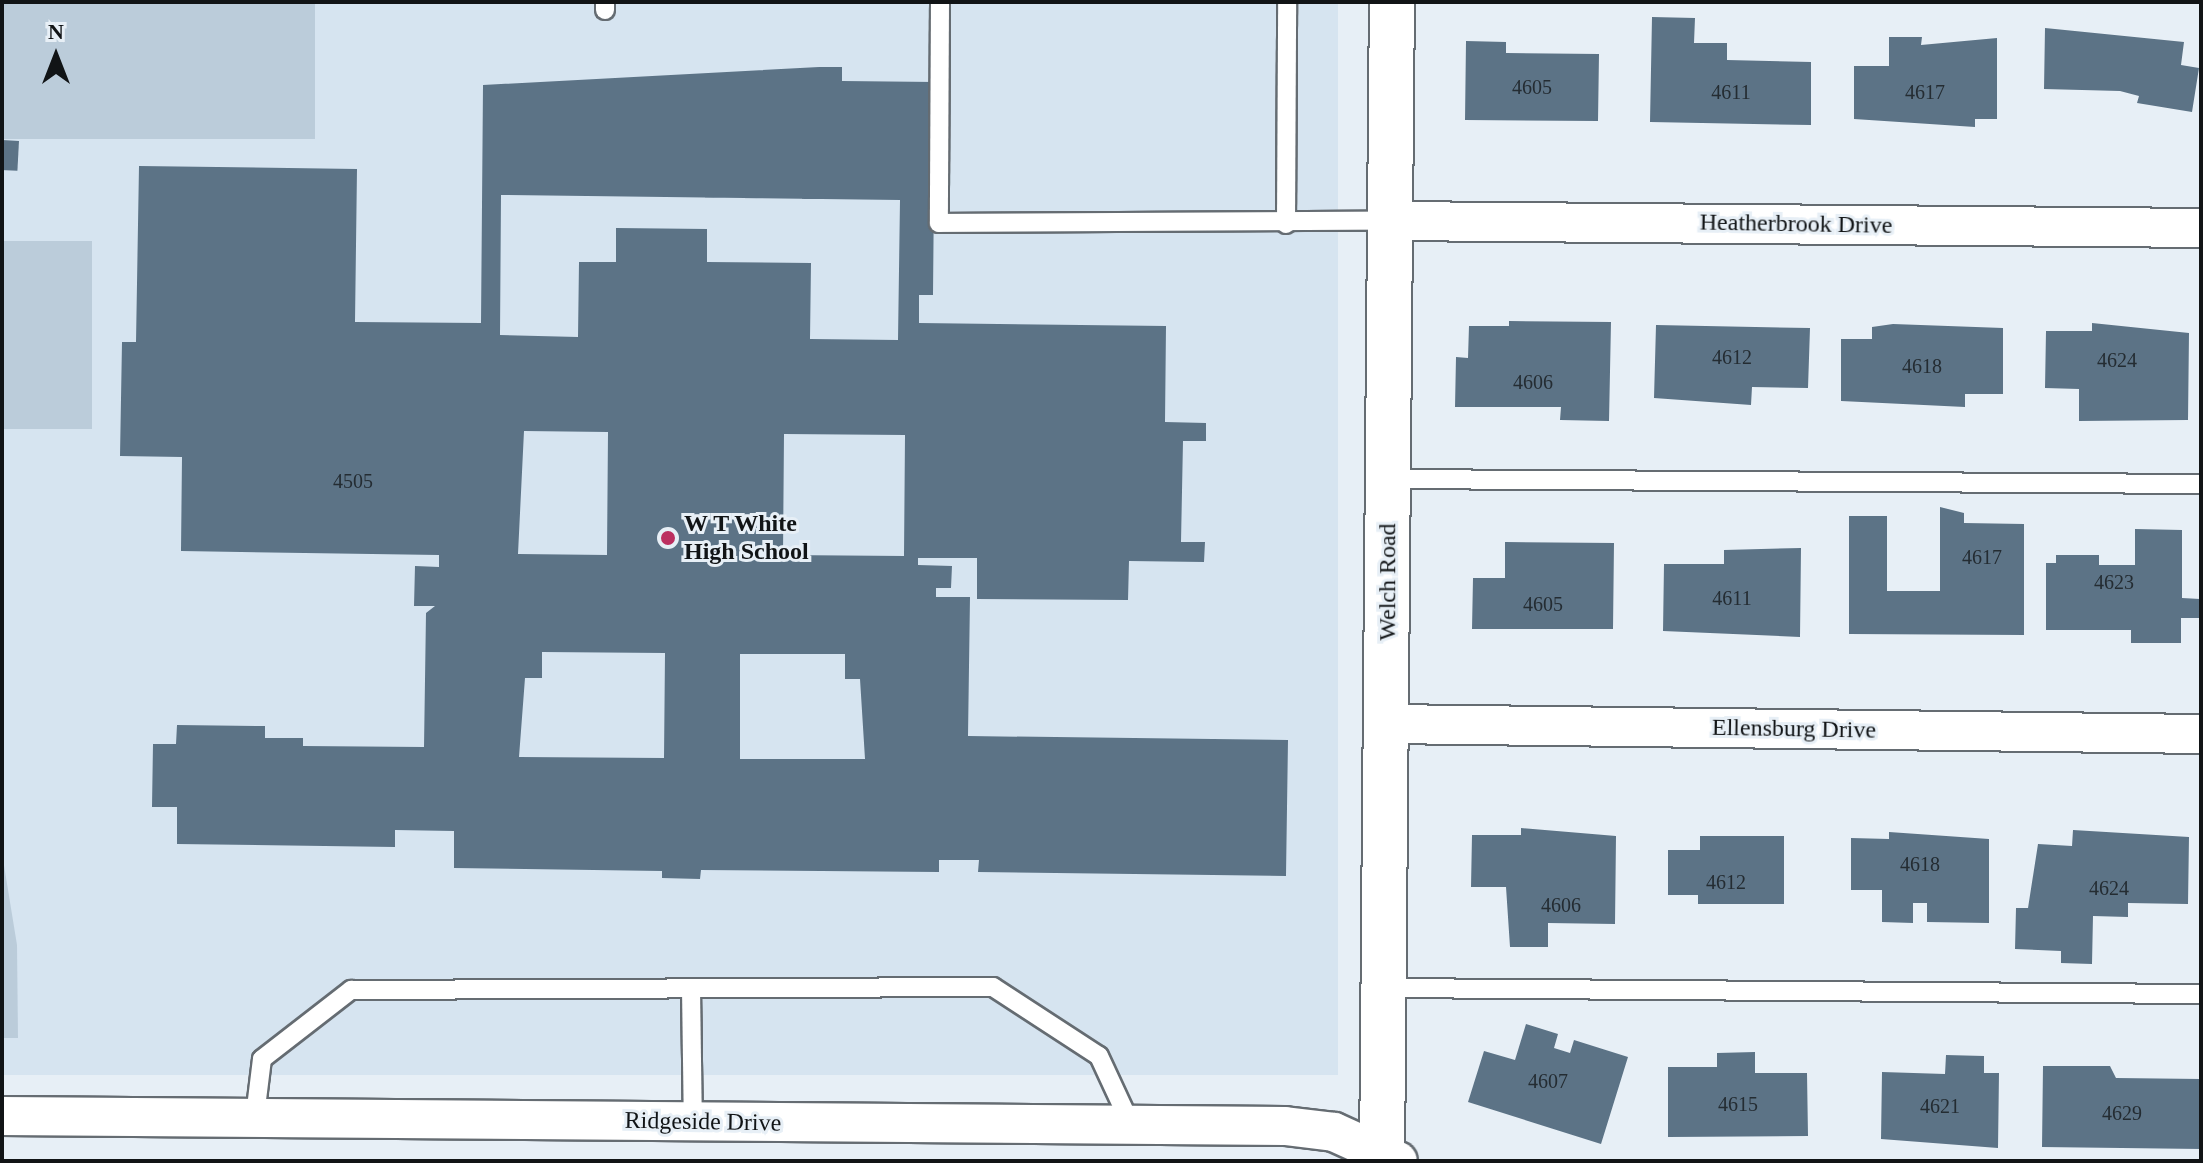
<!DOCTYPE html>
<html>
<head>
<meta charset="utf-8">
<style>
	body { margin:0 }
	#map { position:relative; width:2203px; height:1163px; overflow:hidden; background:#e7eff6; font-family:"Times New Roman",serif }
	div>[style] { position:absolute }
	[style*='--x'] { left:calc(var(--x)*1px); top:calc(var(--y)*1px); width:calc(var(--w)*1px); rotate:calc(var(--a)*1deg) }
	.built>* { inset:0; background:#d6e4f0; transform-origin:0 0 }
	.green>* { inset:0; background:#bbccda; transform-origin:0 0 }
	.building>* { inset:0; background:#5c7386; transform-origin:0 0 }
	.roads { filter:drop-shadow(2px 0 #656c72) drop-shadow(-2px 0 #656c72) drop-shadow(0 2px #656c72) drop-shadow(0 -2px #656c72) }
	.lane>* { height:18px; margin:-9px; padding:0 9px; transform-origin:9px; border-radius:9px; background:#fff }
	.street>* { height:38px; margin:-19px; padding:0 19px; transform-origin:19px; border-radius:19px; background:#fff }
	.secondary>* { height:44px; margin:-22px; padding:0 22px; transform-origin:22px; border-radius:22px; background:#fff }
	.dots>* { width:22px; height:22px; translate:-50% -50%; box-sizing:border-box; border:4px solid #e7eff6; border-radius:50% }
	span { translate:-50% -50%; white-space:nowrap; text-align:center; line-height:1.15; -webkit-text-stroke:6px #e7eff6; paint-order:stroke }
	.number-label { font-size:20px; color:#242c32 }
	.number-label span { -webkit-text-stroke-width:0 }
	.street-label { font-size:24px; color:#111416 }
	.poi-label { font-size:24px; color:#111416; font-weight:700 }
	.left { translate:0 -50%; text-align:left }
	.frame { position:absolute; inset:0; border:4px solid #111416; pointer-events:none }
	.north { position:absolute; left:16px; top:16px; width:80px; height:80px; -webkit-text-stroke:6px #e7eff6; paint-order:stroke; rotate:0deg; font-size:22px; font-weight:700; line-height:32px; text-align:center; color:#111416 }
	.north::after { content:''; display:block; margin:auto; width:28px; height:36px; background:#111416; clip-path:polygon(50% 0,100% 100%,50% 72%,0 100%) }
</style>
</head>
<body>
<div id="map">
	<div class="built">
		<i style="left:2px;top:2px;width:1336px;height:1073px"></i>
	</div>
	<div class="green">
		<i style="left:2px;top:2px;width:313px;height:137px"></i>
		<i style="left:2px;top:241px;width:90px;height:188px"></i>
		<i style="clip-path:polygon(2px 853px,17px 945px,18px 1038px,2px 1038px)"></i>
	</div>
	<div class="building">
		<i style="clip-path:polygon(1652px 17px,1695px 18px,1694px 43px,1727px 43px,1727px 60px,1811px 62px,1811px 125px,1650px 122px)"></i>
		<i style="clip-path:polygon(2045px 28px,2184px 42px,2181px 65px,2199px 68px,2192px 112px,2137px 103px,2139px 96px,2120px 91px,2044px 89px)"></i>
		<i style="clip-path:polygon(1889px 37px,1922px 37px,1921px 45px,1997px 38px,1997px 119px,1975px 119px,1975px 127px,1854px 119px,1854px 66px,1889px 66px)"></i>
		<i style="clip-path:polygon(1466px 41px,1506px 42px,1506px 53px,1599px 54px,1598px 121px,1465px 120px)"></i>
		<i style="clip-path:polygon(evenodd,819px 67px,842px 67px,842px 81px,935px 82px,933px 295px,919px 295px,919px 323px,1166px 326px,1165px 422px,1206px 423px,1206px 441px,1183px 441px,1181px 542px,1205px 542px,1204px 562px,1129px 561px,1128px 600px,977px 599px,977px 558px,918px 558px,918px 565px,952px 566px,951px 588px,936px 588px,936px 597px,970px 597px,968px 736px,1288px 740px,1286px 876px,978px 872px,979px 860px,939px 860px,939px 872px,701px 870px,700px 879px,662px 878px,662px 871px,454px 868px,454px 831px,395px 830px,395px 847px,177px 844px,177px 807px,152px 807px,153px 744px,176px 744px,177px 725px,265px 726px,265px 738px,303px 738px,303px 746px,424px 747px,426px 613px,435px 606px,414px 606px,415px 566px,439px 567px,439px 555px,181px 551px,182px 457px,120px 456px,122px 342px,136px 342px,139px 166px,357px 169px,355px 322px,481px 323px,483px 85px,819px 67px,501px 195px,900px 200px,898px 340px,810px 339px,811px 263px,707px 262px,707px 229px,616px 228px,616px 262px,579px 262px,578px 337px,500px 335px,501px 195px,819px 67px,524px 431px,608px 432px,607px 555px,518px 554px,524px 431px,819px 67px,784px 434px,905px 435px,904px 556px,783px 555px,784px 434px,819px 67px,542px 652px,665px 653px,664px 758px,519px 757px,525px 678px,542px 678px,542px 652px,819px 67px,740px 654px,845px 654px,845px 679px,860px 679px,865px 759px,740px 759px,740px 654px)"></i>
		<i style="left:2px;top:140px;width:17px;height:30px;rotate:3deg"></i>
		<i style="clip-path:polygon(1509px 321px,1611px 322px,1609px 421px,1560px 420px,1561px 407px,1455px 407px,1456px 357px,1468px 358px,1469px 326px,1509px 326px)"></i>
		<i style="clip-path:polygon(2092px 323px,2189px 333px,2188px 420px,2079px 421px,2079px 389px,2045px 388px,2046px 331px,2092px 331px)"></i>
		<i style="clip-path:polygon(1893px 324px,2003px 328px,2003px 394px,1965px 394px,1965px 407px,1841px 401px,1841px 339px,1872px 339px,1872px 327px)"></i>
		<i style="clip-path:polygon(1656px 325px,1810px 328px,1808px 388px,1752px 387px,1751px 405px,1654px 398px)"></i>
		<i style="clip-path:polygon(1940px 507px,1964px 513px,1964px 523px,2024px 524px,2024px 635px,1849px 634px,1849px 516px,1887px 516px,1887px 591px,1940px 591px)"></i>
		<i style="clip-path:polygon(2135px 529px,2182px 530px,2182px 598px,2200px 599px,2200px 618px,2181px 618px,2181px 643px,2131px 643px,2131px 630px,2046px 630px,2046px 563px,2056px 563px,2056px 555px,2099px 555px,2099px 565px,2135px 565px)"></i>
		<i style="clip-path:polygon(1505px 542px,1614px 543px,1613px 629px,1472px 629px,1473px 578px,1505px 578px)"></i>
		<i style="clip-path:polygon(1801px 548px,1800px 637px,1663px 631px,1664px 564px,1724px 564px,1724px 550px)"></i>
		<i style="clip-path:polygon(1521px 828px,1616px 836px,1615px 924px,1548px 923px,1548px 947px,1510px 947px,1506px 887px,1471px 887px,1472px 835px,1521px 835px)"></i>
		<i style="clip-path:polygon(2073px 830px,2189px 837px,2188px 904px,2128px 903px,2128px 917px,2093px 916px,2092px 964px,2061px 963px,2061px 951px,2015px 949px,2016px 908px,2028px 908px,2038px 844px,2072px 846px)"></i>
		<i style="clip-path:polygon(1889px 832px,1989px 839px,1989px 923px,1927px 922px,1927px 903px,1913px 903px,1913px 923px,1882px 922px,1882px 890px,1851px 890px,1851px 838px,1889px 839px)"></i>
		<i style="clip-path:polygon(1700px 836px,1784px 836px,1784px 904px,1698px 904px,1698px 895px,1668px 895px,1668px 850px,1700px 850px)"></i>
		<i style="clip-path:polygon(1526px 1024px,1558px 1034px,1554px 1048px,1570px 1053px,1574px 1040px,1628px 1057px,1601px 1144px,1468px 1102px,1484px 1051px,1515px 1060px)"></i>
		<i style="clip-path:polygon(1755px 1052px,1755px 1073px,1807px 1073px,1808px 1136px,1668px 1137px,1668px 1067px,1717px 1067px,1717px 1053px)"></i>
		<i style="clip-path:polygon(1946px 1055px,1984px 1056px,1984px 1073px,1999px 1073px,1998px 1148px,1881px 1139px,1882px 1072px,1945px 1074px)"></i>
		<i style="clip-path:polygon(2043px 1066px,2110px 1066px,2116px 1078px,2201px 1079px,2201px 1149px,2042px 1147px)"></i>
	</div>
	<div class="roads">
		<div class="lane">
			<i style="--x:605;--y:2;--w:8;--a:90"></i>
			<i style="--x:940;--y:2;--w:221;--a:90.3"></i>
			<i style="--x:939;--y:223;--w:451;--a:-0.3"></i>
			<i style="--x:1286;--y:224;--w:222;--a:-89.7"></i>
			<i style="--x:1388;--y:479;--w:813;--a:0.35"></i>
			<i style="--x:691;--y:988;--w:135;--a:89.2"></i>
			<i style="--x:1384;--y:988;--w:817;--a:0.42"></i>
			<i style="--x:255;--y:1116;--w:57;--a:-83"></i>
			<i style="--x:262;--y:1059;--w:113;--a:-37.8"></i>
			<i style="--x:351;--y:990;--w:642;--a:-0.27"></i>
			<i style="--x:993;--y:987;--w:126;--a:33.1"></i>
			<i style="--x:1099;--y:1056;--w:76;--a:65.1"></i>
		</div>
		<div class="street">
			<i style="--x:1390;--y:221;--w:811;--a:0.49"></i>
			<i style="--x:1386;--y:724;--w:815;--a:0.7"></i>
			<i style="--x:2;--y:1116;--w:1283;--a:0.45"></i>
			<i style="--x:1285;--y:1126;--w:49;--a:7"></i>
			<i style="--x:1334;--y:1132;--w:70;--a:24.4"></i>
		</div>
		<div class="secondary">
			<i style="--x:1382;--y:1161;--w:1159;--a:-89.51"></i>
		</div>
	</div>
	<div class="dots">
		<i style="left:668px;top:538px;background:#bc2f60"></i>
	</div>
	<div class="number-label">
		<span style="left:1532px;top:87px">4605</span>
		<span style="left:1731px;top:92px">4611</span>
		<span style="left:1925px;top:92px">4617</span>
		<span style="left:1732px;top:357px">4612</span>
		<span style="left:2117px;top:360px">4624</span>
		<span style="left:1922px;top:366px">4618</span>
		<span style="left:1533px;top:382px">4606</span>
		<span style="left:353px;top:481px">4505</span>
		<span style="left:1982px;top:557px">4617</span>
		<span style="left:2114px;top:582px">4623</span>
		<span style="left:1732px;top:598px">4611</span>
		<span style="left:1543px;top:604px">4605</span>
		<span style="left:1920px;top:864px">4618</span>
		<span style="left:1726px;top:882px">4612</span>
		<span style="left:2109px;top:888px">4624</span>
		<span style="left:1561px;top:905px">4606</span>
		<span style="left:1548px;top:1081px">4607</span>
		<span style="left:1738px;top:1104px">4615</span>
		<span style="left:1940px;top:1106px">4621</span>
		<span style="left:2122px;top:1113px">4629</span>
	</div>
	<div class="street-label">
		<span style="left:1796px;top:224px;rotate:1deg">Heatherbrook Drive</span>
		<span style="left:1388px;top:582px;rotate:-90deg">Welch Road</span>
		<span style="left:1794px;top:729px;rotate:1deg">Ellensburg Drive</span>
		<span style="left:703px;top:1122px;rotate:1deg">Ridgeside Drive</span>
	</div>
	<div class="poi-label">
		<span class="left" style="left:684px;top:538px">W T White<br>High School</span>
	</div>
	<div class="frame"></div>
	<div class="north">N</div>
</div>
</body>
</html>
